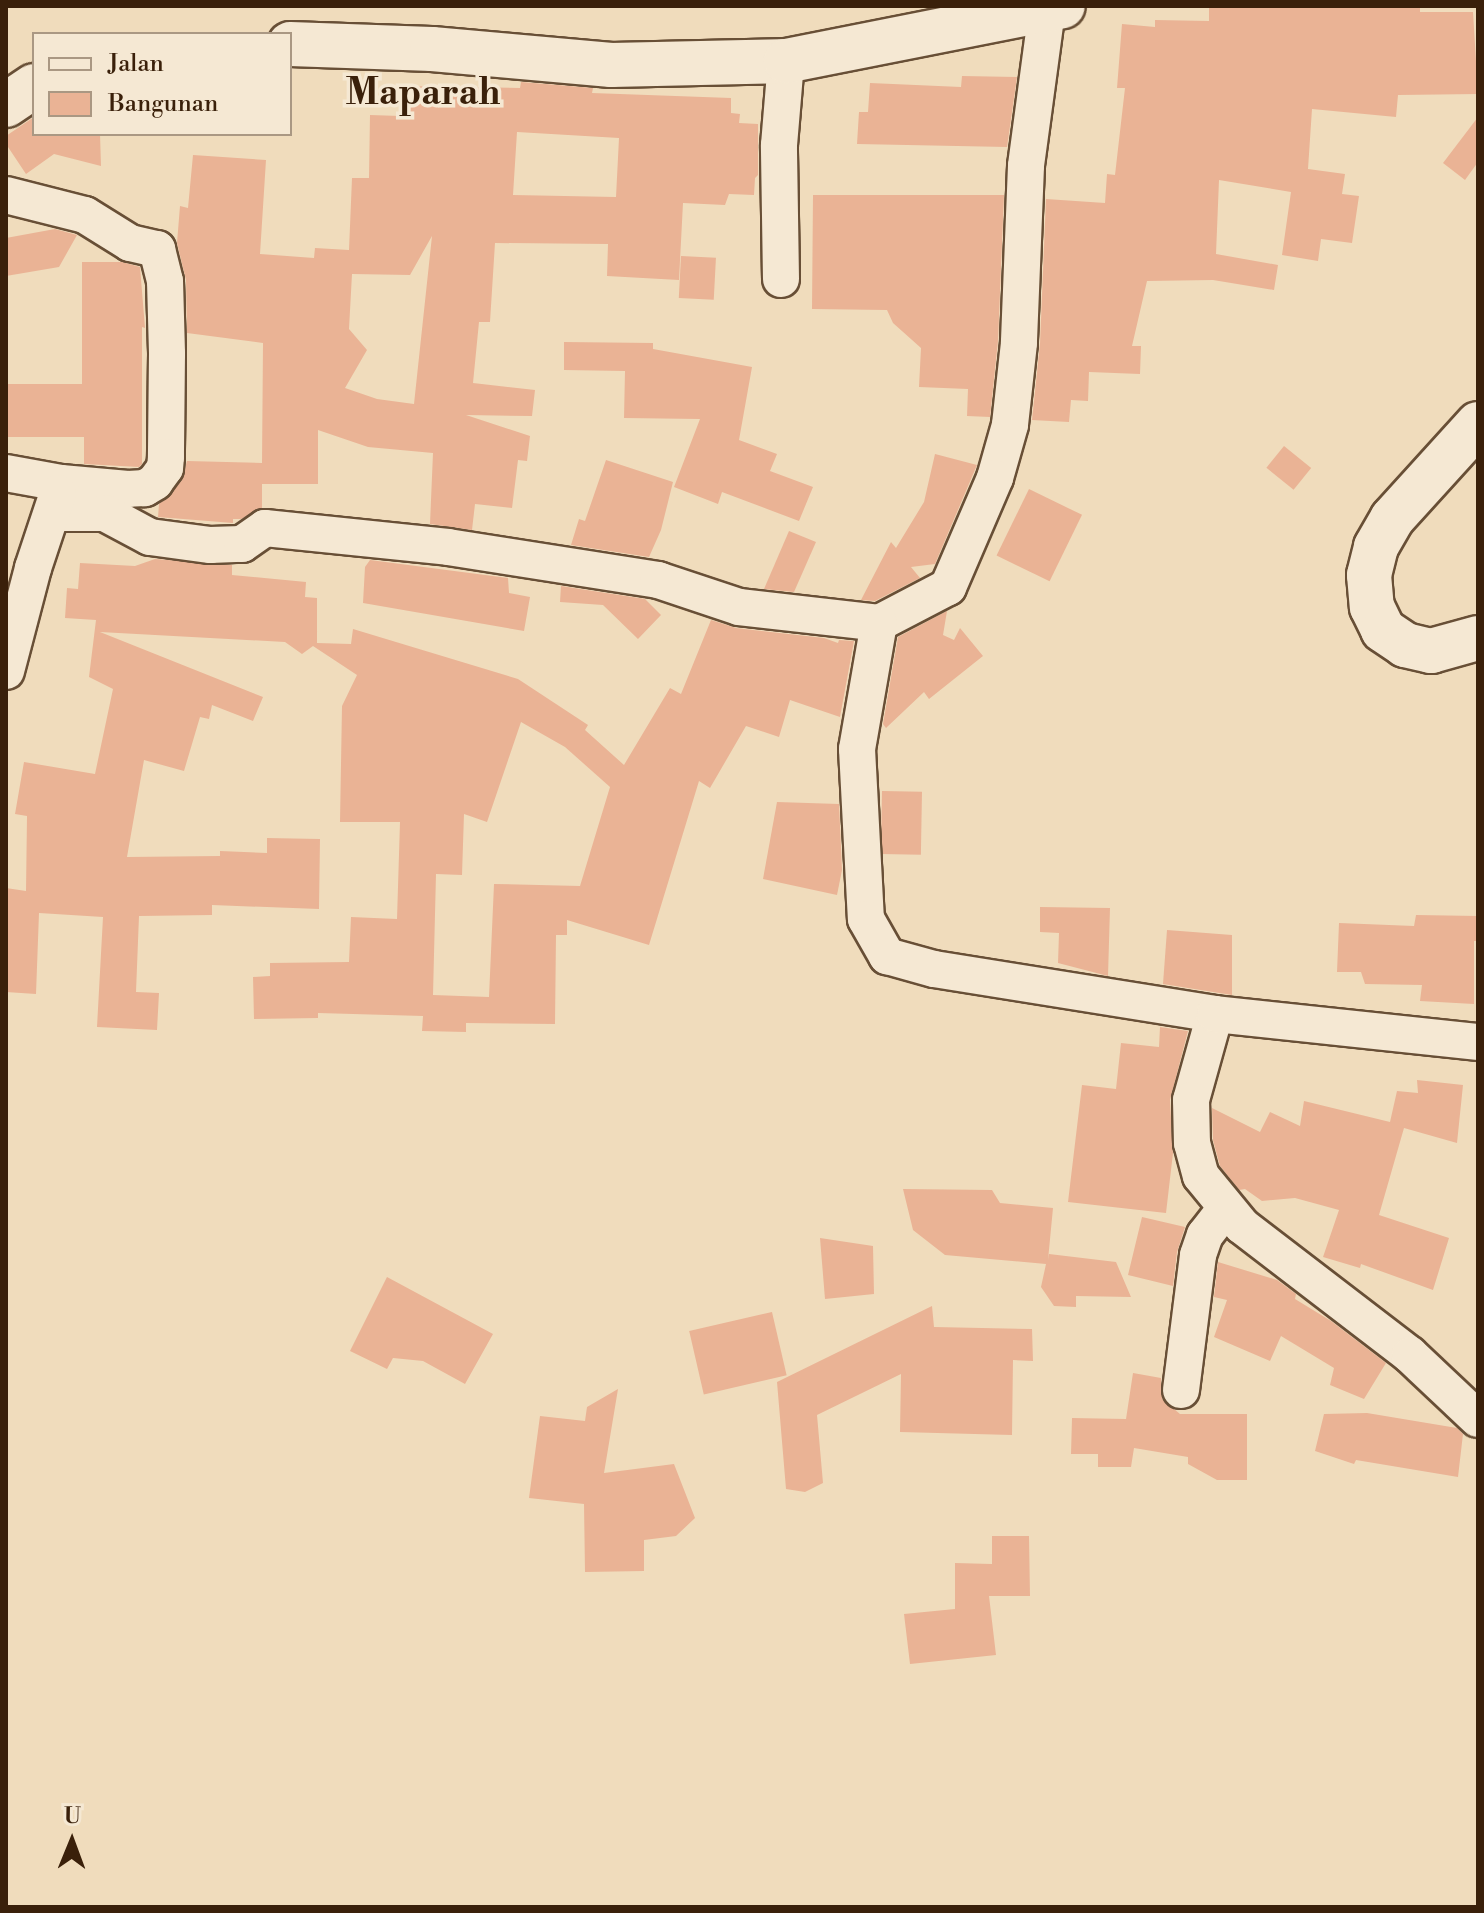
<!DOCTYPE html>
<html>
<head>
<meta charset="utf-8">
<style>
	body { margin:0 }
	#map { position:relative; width:1484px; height:1913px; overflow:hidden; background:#f0dcbc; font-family:"Libre Bodoni",serif }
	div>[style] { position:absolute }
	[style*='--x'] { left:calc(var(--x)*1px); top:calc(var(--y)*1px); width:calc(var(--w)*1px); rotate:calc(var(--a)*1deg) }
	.building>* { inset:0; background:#eab395; transform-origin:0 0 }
	.roads { filter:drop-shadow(2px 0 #684f36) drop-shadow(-2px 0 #684f36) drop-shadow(0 2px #684f36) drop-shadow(0 -2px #684f36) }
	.minor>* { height:36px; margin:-18px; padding:0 18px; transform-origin:18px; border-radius:18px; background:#f5e8d3 }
	.tertiary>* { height:44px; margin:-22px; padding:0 22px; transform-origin:22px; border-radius:22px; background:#f5e8d3 }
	span { translate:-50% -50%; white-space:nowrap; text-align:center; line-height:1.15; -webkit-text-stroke:7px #f5e8d3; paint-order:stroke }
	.quarter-label { font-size:36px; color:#3a200a; font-weight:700 }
	.frame { position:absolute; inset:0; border:8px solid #3a200a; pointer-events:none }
	.legend { position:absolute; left:32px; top:32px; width:260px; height:104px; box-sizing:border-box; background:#f5e8d3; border:2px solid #aa9883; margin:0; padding:10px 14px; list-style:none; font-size:24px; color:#3a200a }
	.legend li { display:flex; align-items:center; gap:16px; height:40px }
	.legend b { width:40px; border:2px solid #aa9883 }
	.north { position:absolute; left:32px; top:1801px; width:80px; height:80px; -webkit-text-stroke:6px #f5e8d3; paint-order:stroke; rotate:1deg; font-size:22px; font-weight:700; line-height:32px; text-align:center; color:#3a200a }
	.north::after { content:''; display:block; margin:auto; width:28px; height:36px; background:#3a200a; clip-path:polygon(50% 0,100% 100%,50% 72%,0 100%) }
</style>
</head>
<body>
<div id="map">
	<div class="building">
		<i style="clip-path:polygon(1209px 6px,1420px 6px,1420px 12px,1473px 12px,1478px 94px,1398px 95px,1396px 117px,1312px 109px,1308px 169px,1345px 174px,1342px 194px,1359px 196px,1352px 243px,1321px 239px,1318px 261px,1282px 255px,1291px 192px,1219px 180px,1216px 254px,1278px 265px,1274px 290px,1213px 280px,1147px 281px,1132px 346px,1141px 346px,1140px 374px,1089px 372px,1088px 401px,1071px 400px,1069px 422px,1032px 420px,1040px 344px,1046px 199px,1105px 203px,1107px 174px,1115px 175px,1125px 88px,1117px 88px,1122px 24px,1155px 27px,1155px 20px,1209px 21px)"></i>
		<i style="clip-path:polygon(962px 76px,1017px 77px,1007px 147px,857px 144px,859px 112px,868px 112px,870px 83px,961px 87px)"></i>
		<i style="clip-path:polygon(evenodd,521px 82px,593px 88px,592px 93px,731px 98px,731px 113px,740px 114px,739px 123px,758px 124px,758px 175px,755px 178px,754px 195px,729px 194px,725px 205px,683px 203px,679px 280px,607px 276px,608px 244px,495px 243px,490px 322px,479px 322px,473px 383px,535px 390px,532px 416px,466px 415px,530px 436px,527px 461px,518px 460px,512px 508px,475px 504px,472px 530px,430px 524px,433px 453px,368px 447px,318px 430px,318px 484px,262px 484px,262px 508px,241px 519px,233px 519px,233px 523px,158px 517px,159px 504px,182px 480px,187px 461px,262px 463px,263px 343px,187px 333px,186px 280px,177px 243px,180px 206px,188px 208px,193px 155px,266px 160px,260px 254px,314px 258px,315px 248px,349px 250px,352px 178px,369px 178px,370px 115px,400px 116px,400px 86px,520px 88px,521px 82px,517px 132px,619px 138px,616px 197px,513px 195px,517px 132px,521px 82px,432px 236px,414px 404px,377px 399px,345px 388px,367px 350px,349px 329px,352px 274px,410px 275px,432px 236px)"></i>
		<i style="clip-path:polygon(34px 117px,34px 134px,100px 134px,101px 166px,54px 154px,26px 174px,6px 144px,6px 136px)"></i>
		<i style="clip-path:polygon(1478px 117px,1478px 162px,1465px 180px,1443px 163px)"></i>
		<i style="clip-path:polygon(813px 195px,1004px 195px,998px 341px,990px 417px,967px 416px,968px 389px,919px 387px,921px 348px,893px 323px,887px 310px,812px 309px)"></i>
		<i style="clip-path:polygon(55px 229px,77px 235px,59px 267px,6px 276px,6px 238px)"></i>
		<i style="left:681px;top:256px;width:35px;height:42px;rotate:3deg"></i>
		<i style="clip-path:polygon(82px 262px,122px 262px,140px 267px,145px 328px,142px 327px,142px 464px,139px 467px,84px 464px,84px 437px,6px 437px,6px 384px,82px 384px)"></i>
		<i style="clip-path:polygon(564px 342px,653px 343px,653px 349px,752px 367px,739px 440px,777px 454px,770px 471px,813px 487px,799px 521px,722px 492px,718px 504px,674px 487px,700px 419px,624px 418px,625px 371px,564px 370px)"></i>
		<i style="left:1284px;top:446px;width:35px;height:28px;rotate:39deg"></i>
		<i style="clip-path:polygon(935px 454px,977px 465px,935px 564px,911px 567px,920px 578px,875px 601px,861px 600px,891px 542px,896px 548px,924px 502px)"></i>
		<i style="clip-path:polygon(606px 460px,673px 482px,661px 530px,649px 557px,571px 545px,579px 519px,585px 521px)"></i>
		<i style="left:1029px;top:489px;width:59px;height:74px;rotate:26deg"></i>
		<i style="clip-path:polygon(789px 531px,816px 542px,794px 592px,764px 589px)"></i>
		<i style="clip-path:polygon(evenodd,155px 559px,232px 565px,232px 575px,306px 582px,305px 597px,317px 598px,317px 643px,351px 644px,353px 629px,518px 679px,588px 725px,585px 730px,624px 765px,670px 688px,681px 694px,711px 620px,736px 628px,824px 638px,838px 643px,839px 640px,854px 641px,840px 717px,790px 700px,779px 737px,746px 726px,710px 788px,699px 781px,649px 945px,567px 920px,567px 935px,556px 935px,555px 1024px,466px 1023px,466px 1032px,422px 1031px,423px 1016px,318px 1013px,318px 1018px,254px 1019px,253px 977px,270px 976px,270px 963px,349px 962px,351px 917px,397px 919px,400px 822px,340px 822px,342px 706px,357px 675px,313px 646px,302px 654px,285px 642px,100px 632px,263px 697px,253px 721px,212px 705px,209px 719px,200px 717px,184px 771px,144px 760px,127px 857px,220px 856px,220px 851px,267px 853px,267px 838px,320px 839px,319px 909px,212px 905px,212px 915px,139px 916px,136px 992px,159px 993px,157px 1030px,97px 1027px,103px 917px,39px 913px,36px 994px,6px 992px,6px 888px,26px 891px,27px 816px,15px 814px,24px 762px,95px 774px,113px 689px,89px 677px,96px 620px,65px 618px,67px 588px,78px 589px,80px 563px,135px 566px,155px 559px,521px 722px,565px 747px,610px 787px,580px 886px,494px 884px,489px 997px,433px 995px,436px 874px,462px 875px,464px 814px,487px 822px,521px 722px)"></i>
		<i style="clip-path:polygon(370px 560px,508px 578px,509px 593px,530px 597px,524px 631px,363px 603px,365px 567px)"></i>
		<i style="clip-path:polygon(561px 586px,645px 599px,661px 615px,638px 639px,603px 605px,560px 602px)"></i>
		<i style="clip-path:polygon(947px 611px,943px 635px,954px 640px,960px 628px,983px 656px,929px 699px,924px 692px,886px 728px,883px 724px,898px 637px)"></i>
		<i style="left:882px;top:791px;width:40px;height:63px;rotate:1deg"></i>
		<i style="clip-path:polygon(777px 802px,839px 804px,842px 870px,837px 895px,763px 879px)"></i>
		<i style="clip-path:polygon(1040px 907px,1110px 908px,1108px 976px,1058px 963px,1059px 933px,1040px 932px)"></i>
		<i style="clip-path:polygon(1416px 915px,1478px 916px,1478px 941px,1474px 941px,1474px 1004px,1420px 1001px,1422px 985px,1365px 984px,1361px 972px,1337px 972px,1339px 923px,1414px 926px)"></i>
		<i style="clip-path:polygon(1167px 930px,1232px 935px,1232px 995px,1163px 984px)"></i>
		<i style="clip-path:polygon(1160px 1027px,1188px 1031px,1170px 1100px,1173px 1153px,1166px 1213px,1068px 1202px,1082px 1085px,1116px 1089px,1121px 1043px,1159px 1047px)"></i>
		<i style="clip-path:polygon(1417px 1080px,1463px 1085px,1457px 1143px,1404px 1128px,1379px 1215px,1449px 1238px,1433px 1290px,1361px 1264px,1360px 1268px,1323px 1257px,1339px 1210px,1295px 1198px,1262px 1201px,1245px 1189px,1239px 1190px,1220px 1166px,1213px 1140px,1212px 1108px,1260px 1132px,1270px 1112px,1300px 1126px,1304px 1101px,1390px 1122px,1397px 1091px,1418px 1093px)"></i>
		<i style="clip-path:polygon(903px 1189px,992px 1190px,1000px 1203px,1053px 1208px,1048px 1260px,1049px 1254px,1116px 1262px,1131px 1297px,1076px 1296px,1076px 1307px,1054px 1306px,1041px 1287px,1046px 1264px,945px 1255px,913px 1230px)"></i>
		<i style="clip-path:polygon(1142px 1217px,1185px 1227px,1177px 1252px,1173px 1286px,1128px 1275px)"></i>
		<i style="clip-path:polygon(820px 1238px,873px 1246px,874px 1294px,825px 1299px)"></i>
		<i style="clip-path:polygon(1218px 1262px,1277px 1280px,1296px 1294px,1295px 1299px,1331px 1321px,1386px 1363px,1364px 1399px,1330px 1385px,1334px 1368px,1281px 1336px,1270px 1361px,1214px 1337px,1227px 1300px,1214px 1297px)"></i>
		<i style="clip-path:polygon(387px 1277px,493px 1334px,465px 1384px,423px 1361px,393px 1358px,387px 1369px,350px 1351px)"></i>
		<i style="clip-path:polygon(932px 1306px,934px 1327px,1032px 1329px,1033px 1361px,1013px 1360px,1012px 1435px,900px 1432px,901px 1374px,817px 1415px,823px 1483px,805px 1492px,786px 1489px,777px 1382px)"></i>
		<i style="left:772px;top:1312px;width:65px;height:85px;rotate:77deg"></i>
		<i style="clip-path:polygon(1133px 1373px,1161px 1378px,1162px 1399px,1180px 1414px,1247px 1414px,1247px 1480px,1217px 1480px,1188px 1464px,1188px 1457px,1134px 1448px,1131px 1467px,1098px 1467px,1098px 1454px,1071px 1454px,1072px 1418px,1126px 1419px)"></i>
		<i style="clip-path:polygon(618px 1389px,604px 1473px,674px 1464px,695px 1518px,676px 1536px,644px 1540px,644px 1571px,585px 1572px,584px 1504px,529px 1498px,540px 1416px,585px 1421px,587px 1407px)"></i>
		<i style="clip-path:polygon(1367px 1413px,1457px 1428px,1463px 1434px,1458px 1477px,1356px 1460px,1354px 1464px,1315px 1451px,1324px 1414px)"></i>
		<i style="clip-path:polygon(992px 1536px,1029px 1536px,1030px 1596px,989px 1596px,996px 1655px,910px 1664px,904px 1614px,955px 1609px,955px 1563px,992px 1564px)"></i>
	</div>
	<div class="roads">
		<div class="minor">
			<i style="--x:1047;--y:10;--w:157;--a:97.7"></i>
			<i style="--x:1026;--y:166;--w:177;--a:92.3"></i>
			<i style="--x:1019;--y:343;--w:82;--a:96.3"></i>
			<i style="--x:1010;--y:425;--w:55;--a:105.8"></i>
			<i style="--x:995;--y:478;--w:119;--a:113.3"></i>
			<i style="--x:948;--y:587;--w:78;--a:152.4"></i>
			<i style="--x:879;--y:623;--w:128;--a:99.9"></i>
			<i style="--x:857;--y:749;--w:170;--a:87"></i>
			<i style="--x:866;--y:919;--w:43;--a:60.4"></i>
			<i style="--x:887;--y:956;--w:49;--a:15.5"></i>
			<i style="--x:934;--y:969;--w:285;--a:9.1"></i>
			<i style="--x:1215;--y:1014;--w:89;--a:105.6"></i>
			<i style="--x:1191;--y:1100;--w:43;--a:88.7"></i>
			<i style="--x:1192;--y:1143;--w:34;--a:75"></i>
			<i style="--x:1201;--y:1176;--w:65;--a:50.6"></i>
			<i style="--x:1242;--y:1226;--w:212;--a:37.5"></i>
			<i style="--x:1410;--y:1355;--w:93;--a:43.3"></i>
			<i style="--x:6;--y:195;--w:81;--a:14.2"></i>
			<i style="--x:85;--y:215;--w:53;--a:31.9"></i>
			<i style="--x:130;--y:243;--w:28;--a:13"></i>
			<i style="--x:157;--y:249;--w:33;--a:76"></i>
			<i style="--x:165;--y:281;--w:73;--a:88.4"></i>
			<i style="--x:167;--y:354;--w:103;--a:90.6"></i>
			<i style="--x:166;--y:457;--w:11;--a:95"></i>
			<i style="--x:165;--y:468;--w:17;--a:126"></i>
			<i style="--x:155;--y:482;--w:12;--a:149"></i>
			<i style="--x:145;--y:488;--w:17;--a:177"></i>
			<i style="--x:128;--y:489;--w:67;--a:-174.9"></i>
			<i style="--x:61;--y:483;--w:56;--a:-169.7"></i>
			<i style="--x:781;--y:279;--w:134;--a:-90.9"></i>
			<i style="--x:779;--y:145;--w:84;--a:-85.2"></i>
			<i style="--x:52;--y:513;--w:53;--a:0"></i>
			<i style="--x:105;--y:513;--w:51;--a:28.1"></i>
			<i style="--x:150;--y:537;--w:61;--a:7.6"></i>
			<i style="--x:210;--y:545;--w:32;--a:-2"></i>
			<i style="--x:242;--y:544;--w:28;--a:-35"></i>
			<i style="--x:265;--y:528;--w:184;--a:5.9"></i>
			<i style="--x:448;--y:547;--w:213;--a:8.9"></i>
			<i style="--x:658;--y:580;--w:85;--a:18.4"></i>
			<i style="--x:739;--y:607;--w:141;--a:6.5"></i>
			<i style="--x:6;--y:671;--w:106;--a:-75.3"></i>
			<i style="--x:33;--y:568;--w:79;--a:-71.6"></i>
			<i style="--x:1215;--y:1014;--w:264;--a:6.1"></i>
			<i style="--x:1181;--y:1390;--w:136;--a:-82.8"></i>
			<i style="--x:1198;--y:1255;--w:21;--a:-71"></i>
			<i style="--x:1205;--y:1235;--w:33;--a:-52"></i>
		</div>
		<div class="tertiary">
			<i style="--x:290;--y:44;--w:142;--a:2"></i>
			<i style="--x:432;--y:49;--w:180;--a:5.1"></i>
			<i style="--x:611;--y:65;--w:175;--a:-1.3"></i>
			<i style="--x:786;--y:61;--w:282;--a:-11.2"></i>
			<i style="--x:6;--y:105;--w:34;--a:-34"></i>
			<i style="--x:1478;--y:424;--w:128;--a:132.2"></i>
			<i style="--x:1392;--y:519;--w:32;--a:120"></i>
			<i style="--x:1376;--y:547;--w:29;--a:104"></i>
			<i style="--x:1369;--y:575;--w:32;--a:85"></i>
			<i style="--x:1372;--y:607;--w:25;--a:64"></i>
			<i style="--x:1383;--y:630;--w:27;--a:34"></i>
			<i style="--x:1405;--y:645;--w:27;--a:13"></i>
			<i style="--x:1431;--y:651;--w:49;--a:-15.5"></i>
		</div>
	</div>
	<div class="quarter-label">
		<span style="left:423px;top:94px">Maparah</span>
	</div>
	<div class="frame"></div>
	<ul class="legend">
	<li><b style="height:10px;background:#f5e8d3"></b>Jalan</li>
	<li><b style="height:22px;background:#eab395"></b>Bangunan</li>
	</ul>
	<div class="north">U</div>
</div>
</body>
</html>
